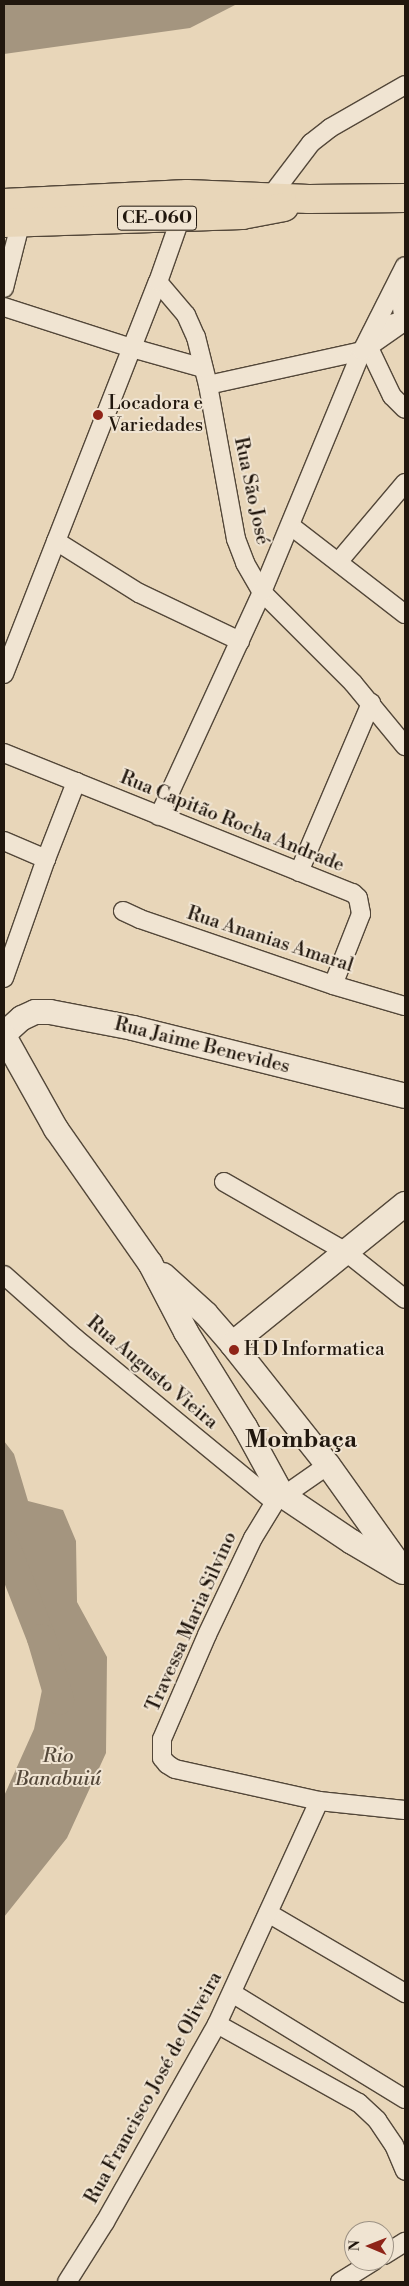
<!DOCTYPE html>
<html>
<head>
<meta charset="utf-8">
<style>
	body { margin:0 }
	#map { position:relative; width:409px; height:2286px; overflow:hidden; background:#e8d6b9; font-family:"Libre Bodoni",serif }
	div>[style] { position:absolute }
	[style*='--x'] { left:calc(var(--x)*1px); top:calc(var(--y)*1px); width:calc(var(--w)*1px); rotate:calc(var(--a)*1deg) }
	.water>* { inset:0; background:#a4957f }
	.river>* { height:29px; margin:-14.5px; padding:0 14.5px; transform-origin:14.5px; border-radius:14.5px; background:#a4957f }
	.roads { filter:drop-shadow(1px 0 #534739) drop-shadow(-1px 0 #534739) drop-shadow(0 1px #534739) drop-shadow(0 -1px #534739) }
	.street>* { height:18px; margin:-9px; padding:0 9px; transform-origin:9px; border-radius:9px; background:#f0e4d2 }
	.secondary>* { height:24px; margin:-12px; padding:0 12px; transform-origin:12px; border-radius:12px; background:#f0e4d2 }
	.primary>* { height:28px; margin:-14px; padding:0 14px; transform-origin:14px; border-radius:14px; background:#e8d6b9 }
	.dots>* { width:14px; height:14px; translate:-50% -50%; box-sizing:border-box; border:2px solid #f0e4d2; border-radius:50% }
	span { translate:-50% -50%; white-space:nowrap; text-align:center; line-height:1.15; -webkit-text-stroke:4px #f0e4d2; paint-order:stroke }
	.shield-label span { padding:1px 4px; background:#f0e4d2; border:1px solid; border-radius:4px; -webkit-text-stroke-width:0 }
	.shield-label { font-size:18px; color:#21170e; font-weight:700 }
	.poi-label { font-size:19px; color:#21170e }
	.left { translate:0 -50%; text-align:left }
	.street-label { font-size:19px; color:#21170e }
	.water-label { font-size:20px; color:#55493b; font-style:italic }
	.district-label { font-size:24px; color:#21170e; font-weight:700 }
	.frame { position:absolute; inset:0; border:5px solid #21170e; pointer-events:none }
	.north { position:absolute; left:344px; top:2221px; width:50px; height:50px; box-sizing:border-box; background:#f0e4d2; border:1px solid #9d9284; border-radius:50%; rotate:271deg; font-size:14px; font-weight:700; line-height:20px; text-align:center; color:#21170e }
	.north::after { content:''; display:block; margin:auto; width:18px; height:22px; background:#8f2418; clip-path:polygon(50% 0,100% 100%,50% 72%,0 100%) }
</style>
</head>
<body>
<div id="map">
	<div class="water">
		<i style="clip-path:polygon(4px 4px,237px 4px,190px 28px,4px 54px)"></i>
		<i style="clip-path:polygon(4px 1441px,14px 1454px,28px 1501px,63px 1510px,76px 1541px,77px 1602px,107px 1657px,106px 1753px,67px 1838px,4px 1917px,4px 1796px,34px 1729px,52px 1641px,26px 1570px,4px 1541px)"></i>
	</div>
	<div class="river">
		<i style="--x:4;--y:1543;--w:102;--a:68.7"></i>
		<i style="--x:41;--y:1638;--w:64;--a:73.6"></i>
	</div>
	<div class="roads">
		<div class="street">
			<i style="--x:270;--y:197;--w:68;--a:-52.8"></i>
			<i style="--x:311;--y:143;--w:24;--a:-38"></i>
			<i style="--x:330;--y:128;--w:86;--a:-29.8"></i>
			<i style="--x:158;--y:282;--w:43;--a:49.7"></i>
			<i style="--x:186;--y:315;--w:24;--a:66"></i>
			<i style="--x:196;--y:337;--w:49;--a:76"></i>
			<i style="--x:208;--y:385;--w:157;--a:79.7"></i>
			<i style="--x:236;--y:539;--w:26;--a:69"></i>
			<i style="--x:245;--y:563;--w:34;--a:60"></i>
			<i style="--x:262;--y:592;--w:129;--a:45"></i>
			<i style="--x:353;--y:683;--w:82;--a:50.5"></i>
			<i style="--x:4;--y:288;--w:77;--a:-75.8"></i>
			<i style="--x:4;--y:307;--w:134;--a:17.8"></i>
			<i style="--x:132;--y:348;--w:74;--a:15.7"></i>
			<i style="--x:394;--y:323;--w:10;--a:-6"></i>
			<i style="--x:404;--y:322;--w:41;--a:-98.3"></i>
			<i style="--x:369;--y:348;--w:53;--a:64.4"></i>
			<i style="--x:392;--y:396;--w:18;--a:45"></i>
			<i style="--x:208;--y:385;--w:158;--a:-12.4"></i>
			<i style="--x:362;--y:351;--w:52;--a:-34.9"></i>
			<i style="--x:291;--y:526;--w:144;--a:37.7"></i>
			<i style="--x:56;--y:541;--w:98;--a:32.1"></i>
			<i style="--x:139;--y:593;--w:112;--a:25.4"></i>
			<i style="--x:339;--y:561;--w:102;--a:-49.8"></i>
			<i style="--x:4;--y:674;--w:421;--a:-68.6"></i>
			<i style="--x:158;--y:282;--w:78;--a:-70.6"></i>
			<i style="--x:4;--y:753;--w:376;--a:21.9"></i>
			<i style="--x:353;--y:893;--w:7;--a:45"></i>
			<i style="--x:358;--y:898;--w:16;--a:79"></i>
			<i style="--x:361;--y:914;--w:76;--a:111.5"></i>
			<i style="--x:159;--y:816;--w:247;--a:-65.3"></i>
			<i style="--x:262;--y:592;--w:261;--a:-67.5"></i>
			<i style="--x:362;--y:351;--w:95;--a:-63.2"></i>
			<i style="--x:4;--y:841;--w:46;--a:23.2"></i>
			<i style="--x:299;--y:872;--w:184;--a:-66.9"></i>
			<i style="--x:123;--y:911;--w:19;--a:25"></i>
			<i style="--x:140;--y:919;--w:204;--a:18.9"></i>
			<i style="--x:333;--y:985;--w:75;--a:16.3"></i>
			<i style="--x:4;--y:978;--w:126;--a:-70.6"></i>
			<i style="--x:46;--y:859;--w:83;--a:-68.7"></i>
			<i style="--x:224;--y:1182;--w:141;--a:29.8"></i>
			<i style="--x:346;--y:1252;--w:75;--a:38.5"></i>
			<i style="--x:4;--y:1275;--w:95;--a:41.6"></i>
			<i style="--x:75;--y:1338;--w:259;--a:39.4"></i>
			<i style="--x:328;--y:1465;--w:65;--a:145.1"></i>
			<i style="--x:275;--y:1502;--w:42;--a:121.4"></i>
			<i style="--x:253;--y:1538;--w:107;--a:115.4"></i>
			<i style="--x:207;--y:1635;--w:113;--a:113.4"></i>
			<i style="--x:162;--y:1739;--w:19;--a:90"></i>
			<i style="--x:162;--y:1758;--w:8;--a:50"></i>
			<i style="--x:167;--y:1764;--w:9;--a:32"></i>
			<i style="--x:175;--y:1769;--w:148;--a:12.5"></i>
			<i style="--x:319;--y:1801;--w:86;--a:6"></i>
			<i style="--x:268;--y:1913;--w:159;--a:30.3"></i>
			<i style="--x:232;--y:1993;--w:203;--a:31.5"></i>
			<i style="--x:217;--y:2024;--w:162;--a:29.1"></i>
			<i style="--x:359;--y:2103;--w:25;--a:43"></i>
			<i style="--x:377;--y:2120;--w:30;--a:56"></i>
			<i style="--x:394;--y:2145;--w:28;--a:67"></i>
			<i style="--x:384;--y:2255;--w:25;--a:-32"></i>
			<i style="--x:67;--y:2282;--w:71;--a:-57.7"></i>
			<i style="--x:105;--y:2222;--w:227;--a:-60.5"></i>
			<i style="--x:217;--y:2024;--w:245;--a:-65.4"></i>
			<i style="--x:340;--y:2282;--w:40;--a:-32"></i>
		</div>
		<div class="secondary">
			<i style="--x:4;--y:1034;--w:24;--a:-42"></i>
			<i style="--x:22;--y:1018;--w:14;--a:-25"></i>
			<i style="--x:35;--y:1012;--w:15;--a:0"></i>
			<i style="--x:50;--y:1012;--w:85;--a:10.9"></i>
			<i style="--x:133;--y:1028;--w:280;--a:14"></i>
			<i style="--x:4;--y:1036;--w:107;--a:60.8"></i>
			<i style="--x:56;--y:1129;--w:164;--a:55"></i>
			<i style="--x:150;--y:1263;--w:78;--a:62.4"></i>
			<i style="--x:186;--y:1332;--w:112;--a:58.2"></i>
			<i style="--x:245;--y:1427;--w:77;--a:61.4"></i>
			<i style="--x:282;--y:1495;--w:84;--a:33.9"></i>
			<i style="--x:352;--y:1542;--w:59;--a:30.5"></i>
			<i style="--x:163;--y:1275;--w:58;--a:42.2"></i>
			<i style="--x:206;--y:1314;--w:40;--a:49"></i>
			<i style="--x:232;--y:1344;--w:154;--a:51.6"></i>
			<i style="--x:328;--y:1465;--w:124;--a:54.5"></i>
			<i style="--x:232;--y:1344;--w:223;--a:-39"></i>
		</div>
		<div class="primary">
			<i style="--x:4;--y:203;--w:183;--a:-2.8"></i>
			<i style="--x:187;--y:194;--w:122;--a:2.3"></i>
			<i style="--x:309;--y:199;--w:96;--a:-0.6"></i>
			<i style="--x:4;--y:223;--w:238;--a:-1.9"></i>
			<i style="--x:242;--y:215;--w:43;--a:-10.8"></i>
		</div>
	</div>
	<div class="dots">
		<i style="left:98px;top:415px;background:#8f2418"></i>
		<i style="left:234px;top:1350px;background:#8f2418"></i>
	</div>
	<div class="shield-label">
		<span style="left:157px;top:218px">CE-060</span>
	</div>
	<div class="poi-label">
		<span class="left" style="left:108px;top:415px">Locadora e<br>Variedades</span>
		<span class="left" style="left:244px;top:1350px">H D Informatica</span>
	</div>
	<div class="street-label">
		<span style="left:251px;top:491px;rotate:78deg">Rua São José</span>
		<span style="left:232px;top:822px;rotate:22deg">Rua Capitão Rocha Andrade</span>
		<span style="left:270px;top:940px;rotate:18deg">Rua Ananias Amaral</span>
		<span style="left:202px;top:1046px;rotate:14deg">Rua Jaime Benevides</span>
		<span style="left:152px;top:1373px;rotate:40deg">Rua Augusto Vieira</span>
		<span style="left:192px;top:1622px;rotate:-66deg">Travessa Maria Silvino</span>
		<span style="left:154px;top:2088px;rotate:-61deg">Rua Francisco José de Oliveira</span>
	</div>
	<div class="water-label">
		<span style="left:58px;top:1768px">Rio<br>Banabuiú</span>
	</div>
	<div class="district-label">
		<span style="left:301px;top:1441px">Mombaça</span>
	</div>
	<div class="frame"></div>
	<div class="north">N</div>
</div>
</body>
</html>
